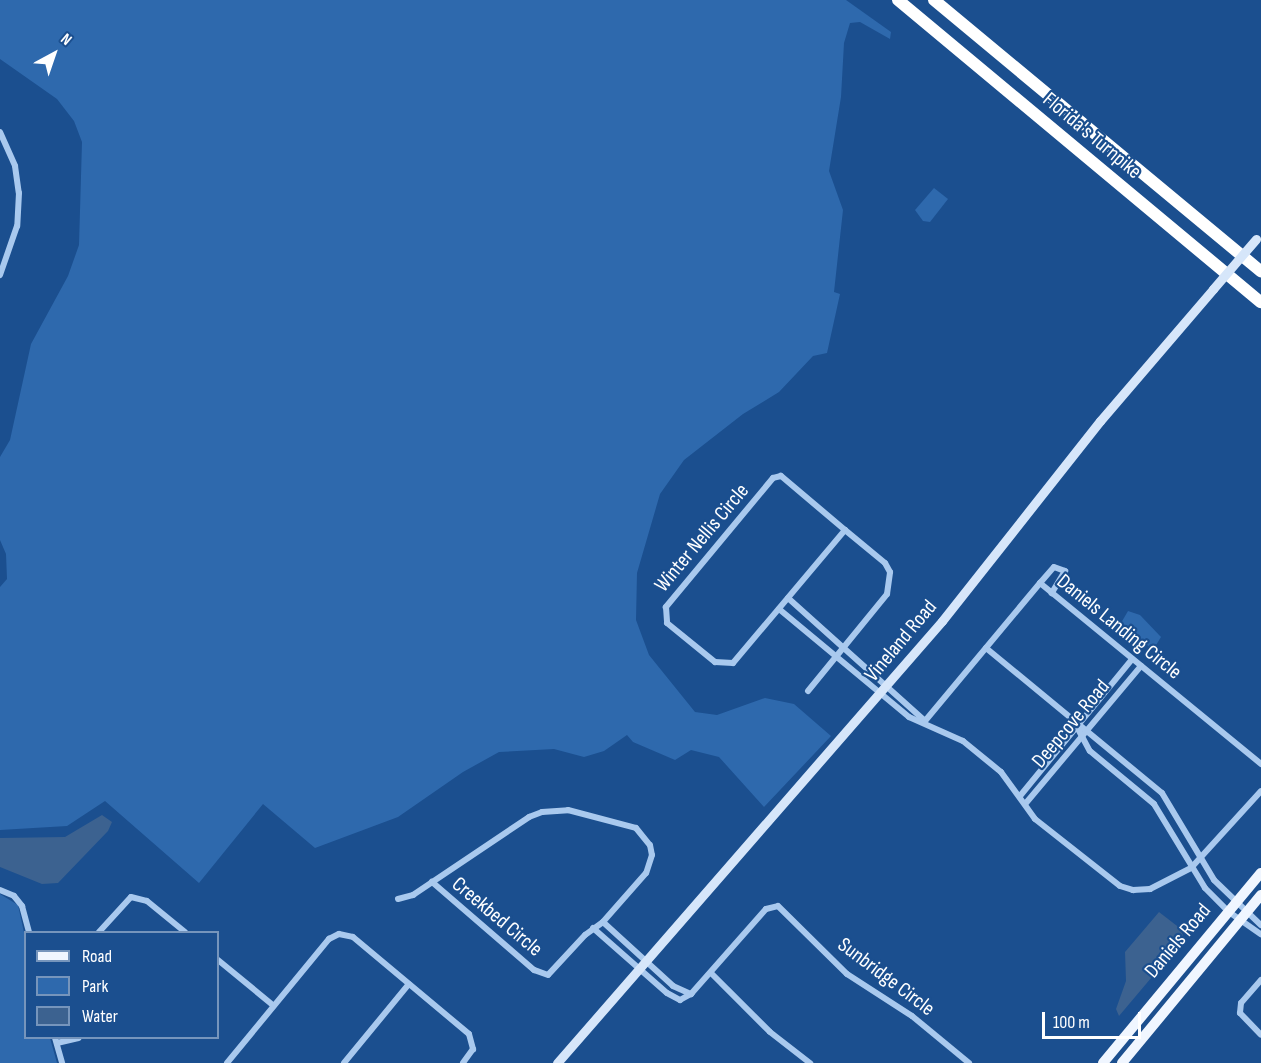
<!DOCTYPE html>
<html>
<head>
<meta charset="utf-8">
<style>
	body { margin:0 }
	#map { position:relative; width:1261px; height:1063px; overflow:hidden; background:#1b4f8f; font-family:"Sofia Sans Condensed",sans-serif }
	div>[style] { position:absolute }
	[style*='--x'] { left:calc(var(--x)*1px); top:calc(var(--y)*1px); width:calc(var(--w)*1px); rotate:calc(var(--a)*1deg) }
	.green>* { inset:0; background:#2e69ad }
	.water>* { inset:0; background:#3c6290 }
	.street>* { height:6px; margin:-3px; padding:0 3px; transform-origin:3px; border-radius:3px; background:#a9c9ee }
	.secondary>* { height:9px; margin:-4.5px; padding:0 4.5px; transform-origin:4.5px; border-radius:4.5px; background:#d6e6fa }
	.primary>* { height:10px; margin:-5px; padding:0 5px; transform-origin:5px; border-radius:5px; background:#f0f6ff }
	.highway>* { height:12px; margin:-6px; padding:0 6px; transform-origin:6px; border-radius:6px; background:#fff }
	.secondary-bridge>* { height:9px; margin:-4.5px; padding:0 4.5px; transform-origin:4.5px; border-radius:4.5px; background:#d6e6fa }
	span { translate:-50% -50%; white-space:nowrap; text-align:center; line-height:1.15; -webkit-text-stroke:4.5px #1b4f8f; paint-order:stroke }
	.street-label { font-size:21px; color:#fff }
	.legend { position:absolute; left:24px; top:931px; width:195px; height:108px; box-sizing:border-box; background:#1b4f8f; border:2px solid #7695bc; margin:0; padding:8px 10px; list-style:none; font-size:18px; color:#fff }
	.legend li { display:flex; align-items:center; gap:12px; height:30px }
	.legend b { width:30px; border:2px solid #7695bc }
	.north { position:absolute; left:24px; top:24px; width:60px; height:60px; -webkit-text-stroke:4px #1b4f8f; paint-order:stroke; rotate:40deg; font-size:16px; font-weight:700; line-height:24px; text-align:center; color:#fff }
	.north::after { content:''; display:block; margin:auto; width:21px; height:27px; background:#fff; clip-path:polygon(50% 0,100% 100%,50% 72%,0 100%) }
	.scale { position:absolute; left:1042px; top:1012px; width:99px; height:27px; box-sizing:border-box; border:3px solid #fff; border-top:0; padding-left:8px; font-size:18px; line-height:21px; white-space:nowrap; color:#fff; -webkit-text-stroke:4px #1b4f8f; paint-order:stroke }
</style>
</head>
<body>
<div id="map">
	<div class="green">
		<i style="clip-path:polygon(0 0,846px 0,891px 32px,890px 39px,860px 22px,850px 23px,844px 43px,841px 97px,829px 171px,843px 210px,834px 292px,840px 294px,827px 353px,813px 356px,779px 392px,743px 414px,684px 460px,660px 494px,637px 573px,636px 620px,649px 655px,695px 712px,717px 715px,765px 698px,794px 704px,831px 736px,764px 807px,719px 757px,691px 750px,675px 760px,633px 742px,627px 735px,604px 751px,584px 757px,554px 749px,499px 752px,463px 772px,398px 817px,315px 848px,263px 804px,199px 883px,105px 801px,67px 826px,0 830px,0 587px,7px 579px,6px 554px,0 540px,0 457px,10px 440px,31px 344px,68px 276px,79px 245px,82px 142px,74px 121px,57px 99px,0 59px)"></i>
		<i style="clip-path:polygon(934px 188px,948px 199px,930px 222px,923px 221px,915px 210px)"></i>
		<i style="clip-path:polygon(1128px 611px,1140px 615px,1161px 637px,1153px 650px,1121px 623px)"></i>
		<i style="clip-path:polygon(0 894px,18px 905px,25px 937px,26px 1038px,50px 1038px,57px 1063px,0 1063px)"></i>
	</div>
	<div class="water">
		<i style="clip-path:polygon(102px 815px,112px 822px,108px 831px,58px 883px,42px 884px,0 867px,0 838px,65px 837px)"></i>
		<i style="clip-path:polygon(1159px 912px,1181px 929px,1184px 939px,1119px 1016px,1116px 1009px,1126px 981px,1125px 952px)"></i>
	</div>
	<div class="street">
		<i style="--x:0;--y:132;--w:37;--a:66"></i>
		<i style="--x:15;--y:166;--w:27;--a:82"></i>
		<i style="--x:19;--y:193;--w:33;--a:93"></i>
		<i style="--x:17;--y:226;--w:52;--a:109.1"></i>
		<i style="--x:1040;--y:583;--w:21;--a:-49"></i>
		<i style="--x:1054;--y:567;--w:12;--a:20"></i>
		<i style="--x:1065;--y:571;--w:26;--a:121"></i>
		<i style="--x:788;--y:598;--w:183;--a:41.9"></i>
		<i style="--x:779;--y:609;--w:169;--a:39.7"></i>
		<i style="--x:909;--y:717;--w:59;--a:24"></i>
		<i style="--x:963;--y:741;--w:49;--a:39.2"></i>
		<i style="--x:1001;--y:772;--w:58;--a:54.1"></i>
		<i style="--x:1035;--y:819;--w:108;--a:38.2"></i>
		<i style="--x:1120;--y:886;--w:14;--a:17"></i>
		<i style="--x:1133;--y:890;--w:17;--a:-3"></i>
		<i style="--x:1150;--y:889;--w:46;--a:-27.1"></i>
		<i style="--x:1191;--y:868;--w:104;--a:-47.7"></i>
		<i style="--x:986;--y:648;--w:228;--a:39.5"></i>
		<i style="--x:1162;--y:793;--w:101;--a:59.1"></i>
		<i style="--x:1214;--y:880;--w:65;--a:43.8"></i>
		<i style="--x:808;--y:691;--w:125;--a:-50.8"></i>
		<i style="--x:887;--y:594;--w:22;--a:-82"></i>
		<i style="--x:890;--y:572;--w:10;--a:-119"></i>
		<i style="--x:885;--y:563;--w:52;--a:-140.5"></i>
		<i style="--x:845;--y:530;--w:84;--a:-139.8"></i>
		<i style="--x:781;--y:476;--w:8;--a:166"></i>
		<i style="--x:773;--y:478;--w:168;--a:129.7"></i>
		<i style="--x:666;--y:607;--w:16;--a:86"></i>
		<i style="--x:667;--y:623;--w:62;--a:39.1"></i>
		<i style="--x:715;--y:662;--w:18;--a:3"></i>
		<i style="--x:733;--y:663;--w:174;--a:-49.9"></i>
		<i style="--x:925;--y:721;--w:180;--a:-50.2"></i>
		<i style="--x:1040;--y:583;--w:286;--a:39.3"></i>
		<i style="--x:1077;--y:727;--w:27;--a:62"></i>
		<i style="--x:1090;--y:751;--w:83;--a:39.6"></i>
		<i style="--x:1154;--y:804;--w:98;--a:58.7"></i>
		<i style="--x:1205;--y:888;--w:34;--a:45"></i>
		<i style="--x:1229;--y:912;--w:39;--a:35"></i>
		<i style="--x:1020;--y:796;--w:177;--a:-50.7"></i>
		<i style="--x:1026;--y:803;--w:179;--a:-50"></i>
		<i style="--x:0;--y:890;--w:15;--a:23"></i>
		<i style="--x:14;--y:896;--w:13;--a:51"></i>
		<i style="--x:22;--y:906;--w:27;--a:75"></i>
		<i style="--x:398;--y:899;--w:16;--a:-15"></i>
		<i style="--x:413;--y:895;--w:140;--a:-33.9"></i>
		<i style="--x:529;--y:817;--w:14;--a:-21"></i>
		<i style="--x:542;--y:812;--w:26;--a:-4"></i>
		<i style="--x:568;--y:810;--w:70;--a:14.8"></i>
		<i style="--x:636;--y:828;--w:22;--a:51"></i>
		<i style="--x:650;--y:845;--w:10;--a:79"></i>
		<i style="--x:652;--y:855;--w:19;--a:108"></i>
		<i style="--x:646;--y:873;--w:65;--a:131.3"></i>
		<i style="--x:603;--y:922;--w:22;--a:144"></i>
		<i style="--x:585;--y:935;--w:54;--a:132.8"></i>
		<i style="--x:548;--y:975;--w:15;--a:-160"></i>
		<i style="--x:534;--y:970;--w:135;--a:-139.2"></i>
		<i style="--x:603;--y:922;--w:95;--a:42.4"></i>
		<i style="--x:673;--y:986;--w:20;--a:24"></i>
		<i style="--x:593;--y:928;--w:98;--a:41.3"></i>
		<i style="--x:667;--y:993;--w:15;--a:28"></i>
		<i style="--x:680;--y:1000;--w:13;--a:-29"></i>
		<i style="--x:691;--y:994;--w:113;--a:-48.6"></i>
		<i style="--x:766;--y:909;--w:12;--a:-14"></i>
		<i style="--x:778;--y:906;--w:97;--a:44.6"></i>
		<i style="--x:847;--y:974;--w:77;--a:32.9"></i>
		<i style="--x:912;--y:1016;--w:74;--a:39.5"></i>
		<i style="--x:99;--y:932;--w:47;--a:-47.6"></i>
		<i style="--x:131;--y:897;--w:16;--a:14"></i>
		<i style="--x:147;--y:901;--w:49;--a:39.2"></i>
		<i style="--x:218;--y:960;--w:72;--a:39.4"></i>
		<i style="--x:711;--y:973;--w:83;--a:45"></i>
		<i style="--x:770;--y:1032;--w:51;--a:37.8"></i>
		<i style="--x:1261;--y:980;--w:30;--a:131"></i>
		<i style="--x:1241;--y:1003;--w:10;--a:96"></i>
		<i style="--x:1240;--y:1013;--w:30;--a:46"></i>
		<i style="--x:55;--y:1038;--w:26;--a:74"></i>
		<i style="--x:57;--y:1043;--w:22;--a:-13"></i>
		<i style="--x:227;--y:1063;--w:161;--a:-50.6"></i>
		<i style="--x:329;--y:939;--w:11;--a:-27"></i>
		<i style="--x:339;--y:934;--w:14;--a:12"></i>
		<i style="--x:353;--y:937;--w:151;--a:39.9"></i>
		<i style="--x:469;--y:1034;--w:16;--a:75"></i>
		<i style="--x:473;--y:1049;--w:17;--a:126"></i>
		<i style="--x:344;--y:1063;--w:102;--a:-50.6"></i>
	</div>
	<div class="secondary">
		<i style="--x:557;--y:1063;--w:586;--a:-48.94"></i>
		<i style="--x:942;--y:621;--w:255;--a:-51.7"></i>
		<i style="--x:1100;--y:421;--w:174;--a:-49.4"></i>
	</div>
	<div class="primary">
		<i style="--x:1103;--y:1063;--w:247;--a:-50.3"></i>
		<i style="--x:1122;--y:1063;--w:218;--a:-50.4"></i>
	</div>
	<div class="highway">
		<i style="--x:898;--y:0;--w:472;--a:39.8"></i>
		<i style="--x:934;--y:0;--w:425;--a:39.7"></i>
	</div>
	<div class="secondary-bridge">
		<i style="--x:1213;--y:289;--w:66;--a:-49.3"></i>
	</div>
	<div class="street-label">
		<span style="left:1092px;top:136px;rotate:40deg">Florida's Turnpike</span>
		<span style="left:702px;top:538px;rotate:-50deg">Winter Nellis Circle</span>
		<span style="left:1119px;top:627px;rotate:39deg">Daniels Landing Circle</span>
		<span style="left:901px;top:641px;rotate:-50deg">Vineland Road</span>
		<span style="left:1071px;top:724px;rotate:-50deg">Deepcove Road</span>
		<span style="left:497px;top:917px;rotate:40deg">Creekbed Circle</span>
		<span style="left:1178px;top:941px;rotate:-50deg">Daniels Road</span>
		<span style="left:886px;top:977px;rotate:37deg">Sunbridge Circle</span>
	</div>
	<ul class="legend">
	<li><b style="height:8px;background:#f0f6ff"></b>Road</li>
	<li><b style="height:16px;background:#2e69ad"></b>Park</li>
	<li><b style="height:16px;background:#3c6290"></b>Water</li>
	</ul>
	<div class="north">N</div>
	<div class="scale">100 m</div>
</div>
</body>
</html>
